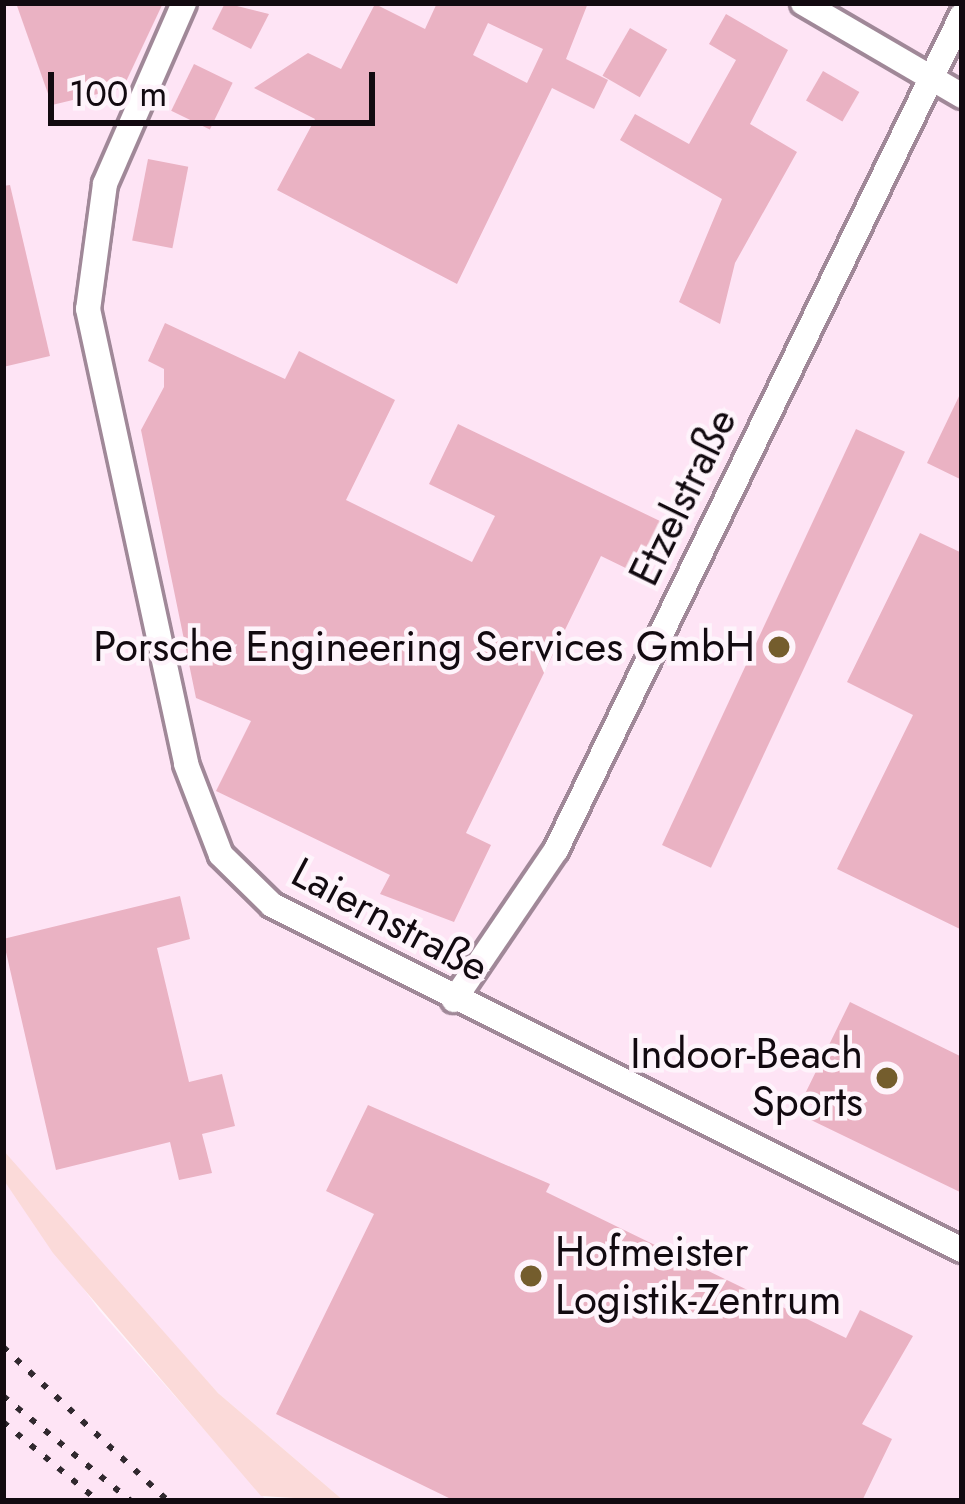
<!DOCTYPE html>
<html>
<head>
<meta charset="utf-8">
<style>
	body { margin:0 }
	#map { position:relative; width:965px; height:1504px; overflow:hidden; background:#fef4fb; font-family:Jost,sans-serif }
	div>[style] { position:absolute }
	[style*='--x'] { left:calc(var(--x)*1px); top:calc(var(--y)*1px); width:calc(var(--w)*1px); rotate:calc(var(--a)*1deg) }
	.built>* { inset:0; background:#fee4f5 }
	.green>* { inset:0; background:#fbdad9 }
	.building>* { inset:0; background:#eab2c3; transform-origin:0 0 }
	.roads { filter:drop-shadow(3px 0 #a08898) drop-shadow(-3px 0 #a08898) drop-shadow(0 3px #a08898) drop-shadow(0 -3px #a08898) }
	.street>* { height:24px; margin:-12px; padding:0 12px; transform-origin:12px; border-radius:12px; background:#fff }
	.rail>* { height:6px; margin-top:-3px; transform-origin:0; background:repeating-linear-gradient(90deg,#31292f 0 6px,transparent 0 18px) }
	.dots>* { width:33px; height:33px; translate:-50% -50%; box-sizing:border-box; border:6px solid #fef4fb; border-radius:50% }
	span { translate:-50% -50%; white-space:nowrap; text-align:center; line-height:1.15; -webkit-text-stroke:9px #fef4fb; paint-order:stroke }
	.street-label { font-size:42px; color:#120a10 }
	.poi-label { font-size:42px; color:#120a10 }
	.right { translate:-100% -50%; text-align:right }
	.left { translate:0 -50%; text-align:left }
	.frame { position:absolute; inset:0; border:6px solid #120a10; pointer-events:none }
	.scale { position:absolute; left:48px; top:72px; width:327px; height:54px; box-sizing:border-box; border:6px solid #120a10; border-top:0; padding-left:15px; font-size:36px; line-height:42px; white-space:nowrap; color:#120a10; -webkit-text-stroke:9px #fef4fb; paint-order:stroke }
</style>
</head>
<body>
<div id="map">
	<div class="built">
		<i style="clip-path:polygon(3px 3px,962px 3px,962px 1501px,344px 1501px,218px 1393px,4px 1156px)"></i>
		<i style="clip-path:polygon(3px 1179px,100px 1311px,267px 1501px,3px 1501px)"></i>
	</div>
	<div class="green">
		<i style="clip-path:polygon(3px 1150px,218px 1393px,344px 1501px,261px 1496px,53px 1253px,3px 1179px)"></i>
	</div>
	<div class="building">
		<i style="clip-path:polygon(16px 3px,163px 3px,123px 88px,52px 105px)"></i>
		<i style="clip-path:polygon(225px 3px,269px 14px,251px 49px,212px 29px)"></i>
		<i style="clip-path:polygon(evenodd,437px 3px,588px 3px,566px 59px,608px 80px,594px 109px,552px 88px,457px 284px,277px 190px,315px 119px,254px 88px,308px 53px,341px 69px,375px 4px,425px 29px,437px 3px,488px 23px,543px 49px,527px 83px,473px 55px,488px 23px)"></i>
		<i style="clip-path:polygon(726px 14px,788px 50px,750px 124px,797px 152px,735px 263px,720px 324px,679px 302px,722px 199px,620px 140px,635px 114px,689px 144px,736px 60px,709px 44px)"></i>
		<i style="left:630px;top:28px;width:43px;height:55px;rotate:30deg"></i>
		<i style="left:194px;top:64px;width:43px;height:52px;rotate:26deg"></i>
		<i style="left:823px;top:71px;width:42px;height:34px;rotate:30deg"></i>
		<i style="left:148px;top:159px;width:41px;height:83px;rotate:11deg"></i>
		<i style="clip-path:polygon(10px 185px,50px 356px,3px 367px,3px 186px)"></i>
		<i style="clip-path:polygon(165px 323px,285px 379px,299px 351px,395px 400px,346px 500px,472px 562px,495px 516px,429px 484px,458px 424px,662px 522px,638px 574px,601px 556px,466px 833px,491px 845px,454px 922px,380px 894px,390px 875px,216px 791px,251px 721px,196px 698px,141px 430px,164px 387px,164px 369px,148px 361px)"></i>
		<i style="clip-path:polygon(962px 390px,962px 480px,927px 463px)"></i>
		<i style="left:856px;top:429px;width:54px;height:459px;rotate:25deg"></i>
		<i style="clip-path:polygon(920px 533px,962px 553px,962px 930px,837px 869px,913px 715px,847px 682px)"></i>
		<i style="clip-path:polygon(180px 896px,190px 939px,157px 948px,189px 1082px,222px 1074px,235px 1126px,202px 1134px,212px 1173px,179px 1180px,170px 1142px,56px 1170px,3px 939px)"></i>
		<i style="clip-path:polygon(850px 1002px,962px 1057px,962px 1193px,811px 1120px,817px 1107px,802px 1100px)"></i>
		<i style="clip-path:polygon(368px 1105px,550px 1184px,546px 1192px,846px 1338px,860px 1310px,913px 1336px,862px 1424px,892px 1439px,862px 1501px,455px 1501px,276px 1414px,374px 1214px,326px 1191px)"></i>
	</div>
	<div class="roads">
		<div class="street">
			<i style="--x:184;--y:3;--w:197;--a:113.6"></i>
			<i style="--x:105;--y:184;--w:126;--a:97.7"></i>
			<i style="--x:88;--y:309;--w:465;--a:77.8"></i>
			<i style="--x:186;--y:764;--w:97;--a:69"></i>
			<i style="--x:221;--y:855;--w:71;--a:44.4"></i>
			<i style="--x:272;--y:905;--w:771;--a:26.57"></i>
			<i style="--x:803;--y:3;--w:184;--a:30.3"></i>
			<i style="--x:454;--y:1000;--w:181;--a:-55.8"></i>
			<i style="--x:556;--y:850;--w:928;--a:-64.07"></i>
		</div>
	</div>
	<div class="rail">
		<i style="--x:3;--y:1347;--w:226;--a:43"></i>
		<i style="--x:3;--y:1396;--w:166;--a:39.4"></i>
		<i style="--x:3;--y:1422;--w:124;--a:39.7"></i>
	</div>
	<div class="dots">
		<i style="left:779px;top:647px;background:#745d2d"></i>
		<i style="left:887px;top:1078px;background:#745d2d"></i>
		<i style="left:531px;top:1276px;background:#745d2d"></i>
	</div>
	<div class="street-label">
		<span style="left:683px;top:497px;rotate:-64deg">Etzelstraße</span>
		<span style="left:390px;top:920px;rotate:28deg">Laiernstraße</span>
	</div>
	<div class="poi-label">
		<span class="right" style="left:755px;top:647px">Porsche Engineering Services GmbH</span>
		<span class="right" style="left:863px;top:1078px">Indoor-Beach<br>Sports</span>
		<span class="left" style="left:555px;top:1276px">Hofmeister<br>Logistik-Zentrum</span>
	</div>
	<div class="frame"></div>
	<div class="scale">100 m</div>
</div>
</body>
</html>
